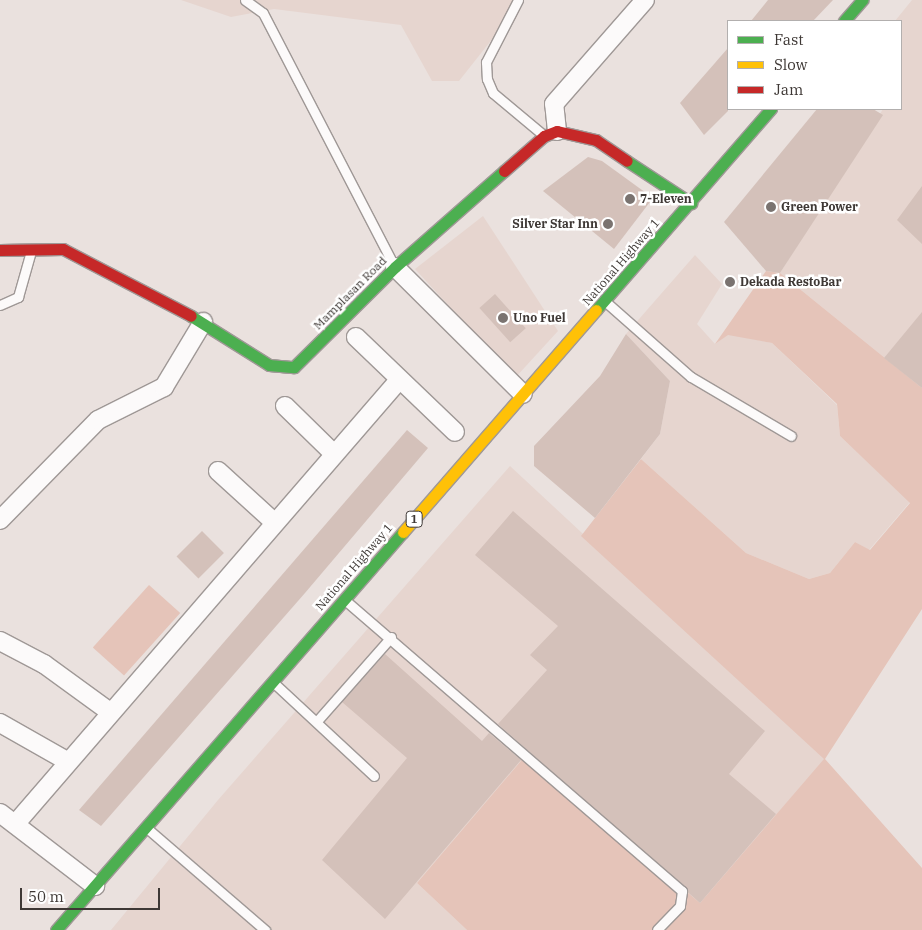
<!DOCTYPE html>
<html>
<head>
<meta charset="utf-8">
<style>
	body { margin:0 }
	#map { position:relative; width:922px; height:930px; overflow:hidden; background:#eae1de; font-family:"IBM Plex Serif",serif }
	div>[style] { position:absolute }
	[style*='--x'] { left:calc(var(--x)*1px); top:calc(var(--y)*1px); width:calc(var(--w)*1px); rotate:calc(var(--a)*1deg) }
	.built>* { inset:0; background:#e6d5cf }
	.green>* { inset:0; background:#e5c4b9; transform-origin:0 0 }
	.building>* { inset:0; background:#d4c1ba; transform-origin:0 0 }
	.roads { filter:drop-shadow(1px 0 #9f9896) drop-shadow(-1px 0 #9f9896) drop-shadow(0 1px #9f9896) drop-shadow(0 -1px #9f9896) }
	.lane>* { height:9px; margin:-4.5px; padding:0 4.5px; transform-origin:4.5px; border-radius:4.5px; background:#fcfafa }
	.street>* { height:18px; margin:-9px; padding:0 9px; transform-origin:9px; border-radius:9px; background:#fcfafa }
	.fast>* { height:11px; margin:-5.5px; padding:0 5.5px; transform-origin:5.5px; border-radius:5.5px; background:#4caf50 }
	.slow>* { height:11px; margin:-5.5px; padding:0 5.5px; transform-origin:5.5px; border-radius:5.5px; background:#ffc107 }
	.jam>* { height:11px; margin:-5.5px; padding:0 5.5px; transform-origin:5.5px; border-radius:5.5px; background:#c62828 }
	.dots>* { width:14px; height:14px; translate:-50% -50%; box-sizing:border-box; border:2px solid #fff; border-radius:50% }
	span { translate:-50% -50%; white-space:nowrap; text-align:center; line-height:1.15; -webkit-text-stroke:5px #fff; paint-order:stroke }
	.shield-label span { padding:1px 4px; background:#fff; border:1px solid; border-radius:4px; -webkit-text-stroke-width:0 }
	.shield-label { font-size:11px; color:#3e3835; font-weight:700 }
	.poi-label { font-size:12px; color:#3e3835; font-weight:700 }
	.left { translate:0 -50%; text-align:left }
	.right { translate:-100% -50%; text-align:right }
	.street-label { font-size:12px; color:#3e3835 }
	.legend { position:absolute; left:727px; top:20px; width:175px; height:90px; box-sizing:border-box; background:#fff; border:1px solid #b2afae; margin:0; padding:6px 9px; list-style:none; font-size:15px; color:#3e3835 }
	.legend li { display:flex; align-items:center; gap:10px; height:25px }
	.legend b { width:25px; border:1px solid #b2afae }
	.scale { position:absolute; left:20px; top:888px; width:140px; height:22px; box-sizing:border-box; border:2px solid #3e3835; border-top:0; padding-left:6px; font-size:15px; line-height:18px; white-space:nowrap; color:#3e3835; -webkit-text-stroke:4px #fff; paint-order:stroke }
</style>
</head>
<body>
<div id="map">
	<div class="built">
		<i style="clip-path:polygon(181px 0,523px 0,459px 81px,432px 81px,401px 25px,274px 9px,231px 17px)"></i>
		<i style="clip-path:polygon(912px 0,922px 0,922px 388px,780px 273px,883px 109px,901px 109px,901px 21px,895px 21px)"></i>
		<i style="clip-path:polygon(483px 216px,558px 331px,515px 378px,415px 269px)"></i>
		<i style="clip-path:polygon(695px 255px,722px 284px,697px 324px,715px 344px,728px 334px,772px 343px,837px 405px,840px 436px,910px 502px,869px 550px,855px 542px,830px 573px,809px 579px,746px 553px,641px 459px,660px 434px,670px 381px,626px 334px)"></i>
		<i style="clip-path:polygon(510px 466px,825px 759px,700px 903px,480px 715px,526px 755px,417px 883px,467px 930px,111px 930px,218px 800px)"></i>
	</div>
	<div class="green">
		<i style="clip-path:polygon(766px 271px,780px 273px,922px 388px,922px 609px,825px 759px,922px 868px,922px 930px,467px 930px,417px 883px,526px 755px,700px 903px,824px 759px,581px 536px,641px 459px,746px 553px,809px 579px,830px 573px,855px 542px,870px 550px,910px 503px,840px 436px,837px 404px,772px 343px,728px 335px,715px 344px)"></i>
		<i style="left:149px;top:585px;width:42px;height:84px;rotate:42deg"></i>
	</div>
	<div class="building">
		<i style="clip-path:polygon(768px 0,833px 0,813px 21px,751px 21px)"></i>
		<i style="clip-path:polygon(728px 48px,728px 111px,704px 135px,680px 103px)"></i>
		<i style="clip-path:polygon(817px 109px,873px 109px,883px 115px,780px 273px,766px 271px,724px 222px)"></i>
		<i style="clip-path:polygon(588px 157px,602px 161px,653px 198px,614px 249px,543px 191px)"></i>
		<i style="clip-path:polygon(922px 186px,922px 244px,897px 220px)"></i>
		<i style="left:495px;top:294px;width:46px;height:21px;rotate:48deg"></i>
		<i style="clip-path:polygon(922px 312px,922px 388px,884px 358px)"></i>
		<i style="clip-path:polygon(626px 334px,670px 381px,660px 434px,595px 518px,534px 466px,534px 446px,600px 376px)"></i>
		<i style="clip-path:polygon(407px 430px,428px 448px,305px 593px,101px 826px,79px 810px)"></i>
		<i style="clip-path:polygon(513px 511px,765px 731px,729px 774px,776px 814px,700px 903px,498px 724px,547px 670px,530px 655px,558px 626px,475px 555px)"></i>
		<i style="left:202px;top:531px;width:31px;height:36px;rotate:45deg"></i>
		<i style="clip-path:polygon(385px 654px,482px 741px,489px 733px,521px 760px,385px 919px,322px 860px,407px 758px,342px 702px)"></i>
	</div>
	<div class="roads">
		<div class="lane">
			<i style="--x:245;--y:0;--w:22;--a:36"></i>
			<i style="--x:263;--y:13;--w:285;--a:62.6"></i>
			<i style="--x:518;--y:0;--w:70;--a:117.3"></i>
			<i style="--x:486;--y:62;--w:17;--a:87"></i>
			<i style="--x:487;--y:79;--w:15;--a:67"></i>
			<i style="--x:493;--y:93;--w:64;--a:39.9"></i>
			<i style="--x:607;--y:303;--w:112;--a:41.4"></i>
			<i style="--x:691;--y:377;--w:116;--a:30.5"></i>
			<i style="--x:0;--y:305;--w:20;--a:-24"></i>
			<i style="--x:18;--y:297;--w:48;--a:-74.2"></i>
			<i style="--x:346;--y:601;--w:444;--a:40.8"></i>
			<i style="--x:682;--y:891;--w:15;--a:98"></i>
			<i style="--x:680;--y:906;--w:33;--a:134"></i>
			<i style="--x:275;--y:684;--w:135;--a:42.9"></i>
			<i style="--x:317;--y:721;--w:112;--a:-48.6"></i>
			<i style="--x:148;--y:829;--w:155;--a:40.8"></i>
		</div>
		<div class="street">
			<i style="--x:557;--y:131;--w:27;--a:-96"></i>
			<i style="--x:554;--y:104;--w:138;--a:-48.8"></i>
			<i style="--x:395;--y:267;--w:180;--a:44.8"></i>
			<i style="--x:356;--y:337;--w:137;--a:43.8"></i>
			<i style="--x:285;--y:406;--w:66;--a:44.4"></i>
			<i style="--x:218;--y:471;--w:74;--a:42.3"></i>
			<i style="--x:0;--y:520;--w:140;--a:-45.6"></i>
			<i style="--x:98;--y:420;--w:74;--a:-26.6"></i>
			<i style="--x:164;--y:387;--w:76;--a:-59"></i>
			<i style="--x:0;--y:641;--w:50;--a:27.6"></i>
			<i style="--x:44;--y:664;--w:82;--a:36"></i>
			<i style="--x:0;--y:723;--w:77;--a:29.6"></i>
			<i style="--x:0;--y:813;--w:120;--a:37.5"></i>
			<i style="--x:17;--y:822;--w:584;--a:-49.16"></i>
		</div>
		<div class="fast">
			<i style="--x:844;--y:21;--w:28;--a:-49"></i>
			<i style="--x:627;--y:161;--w:77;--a:33.3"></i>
			<i style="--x:596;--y:310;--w:267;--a:-49"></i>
			<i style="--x:191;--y:316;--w:92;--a:32.1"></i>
			<i style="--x:269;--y:365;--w:25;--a:5"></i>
			<i style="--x:294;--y:367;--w:142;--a:-44.7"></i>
			<i style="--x:395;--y:267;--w:145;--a:-41.4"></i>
			<i style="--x:56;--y:930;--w:528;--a:-48.92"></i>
		</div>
		<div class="slow">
			<i style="--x:403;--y:532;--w:294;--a:-49"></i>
		</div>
		<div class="jam">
			<i style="--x:504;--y:171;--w:53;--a:-41.2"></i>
			<i style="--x:544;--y:136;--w:14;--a:-21"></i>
			<i style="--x:557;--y:131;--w:40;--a:13"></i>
			<i style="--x:596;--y:140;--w:37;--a:34"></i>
			<i style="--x:0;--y:250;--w:63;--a:-0.9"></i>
			<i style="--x:63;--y:249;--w:144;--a:27.6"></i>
		</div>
	</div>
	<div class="dots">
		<i style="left:630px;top:199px;background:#7a7370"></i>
		<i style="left:771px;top:207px;background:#7a7370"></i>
		<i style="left:608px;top:224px;background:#7a7370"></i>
		<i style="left:730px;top:282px;background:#7a7370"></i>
		<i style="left:503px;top:318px;background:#7a7370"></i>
	</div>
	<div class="shield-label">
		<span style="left:414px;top:519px">1</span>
	</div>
	<div class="poi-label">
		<span class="left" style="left:640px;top:199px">7-Eleven</span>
		<span class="left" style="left:781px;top:207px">Green Power</span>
		<span class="right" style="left:598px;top:224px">Silver Star Inn</span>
		<span class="left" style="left:740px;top:282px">Dekada RestoBar</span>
		<span class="left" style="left:513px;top:318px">Uno Fuel</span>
	</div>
	<div class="street-label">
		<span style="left:621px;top:262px;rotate:-49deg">National Highway 1</span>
		<span style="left:350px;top:293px;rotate:-45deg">Mamplasan Road</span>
		<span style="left:354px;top:567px;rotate:-49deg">National Highway 1</span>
	</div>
	<ul class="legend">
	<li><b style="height:6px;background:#4caf50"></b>Fast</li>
	<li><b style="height:6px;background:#ffc107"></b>Slow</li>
	<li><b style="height:6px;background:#c62828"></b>Jam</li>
	</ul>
	<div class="scale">50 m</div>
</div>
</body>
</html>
